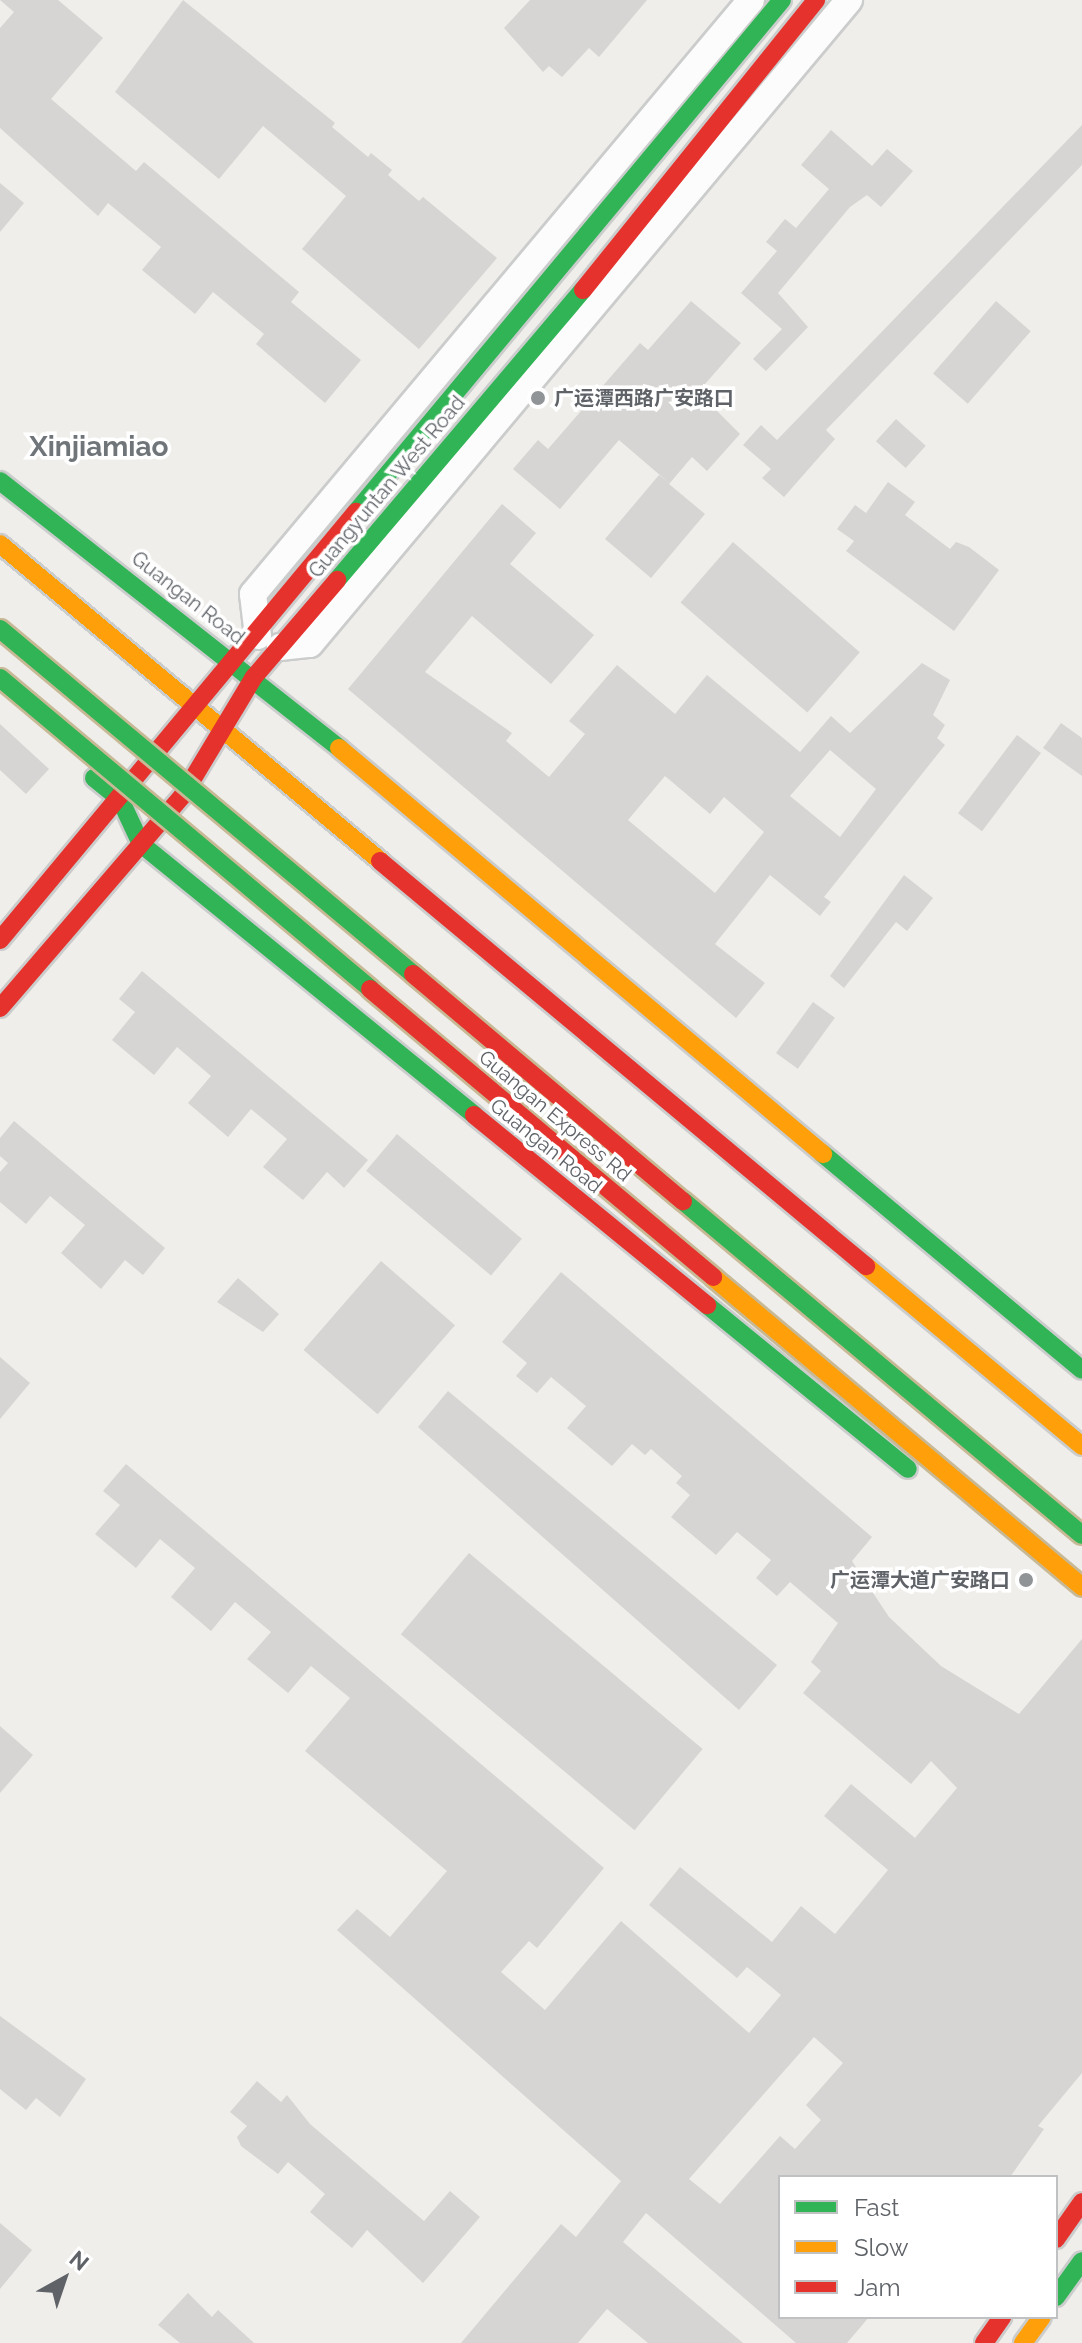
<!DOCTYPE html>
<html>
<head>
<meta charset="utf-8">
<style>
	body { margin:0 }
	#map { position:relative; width:1082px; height:2343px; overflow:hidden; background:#efeeea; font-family:Raleway,"Noto Sans SC",sans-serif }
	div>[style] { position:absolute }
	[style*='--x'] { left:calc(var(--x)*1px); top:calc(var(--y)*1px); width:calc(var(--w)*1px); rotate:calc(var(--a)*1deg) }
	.building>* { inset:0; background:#d6d5d3; transform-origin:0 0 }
	.roads { filter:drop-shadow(2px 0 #cbcccc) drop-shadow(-2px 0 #cbcccc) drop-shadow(0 2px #cbcccc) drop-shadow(0 -2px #cbcccc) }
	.street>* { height:26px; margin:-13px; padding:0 13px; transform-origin:13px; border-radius:13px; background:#fdfcfc }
	.fast>* { height:18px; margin:-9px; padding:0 9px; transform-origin:9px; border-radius:9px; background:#30b455 }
	.slow>* { height:18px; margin:-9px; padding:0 9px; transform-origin:9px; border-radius:9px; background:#ff9f0a }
	.jam>* { height:18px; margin:-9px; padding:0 9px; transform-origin:9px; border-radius:9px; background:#e5322d }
	.bridges { filter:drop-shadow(2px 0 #c8b996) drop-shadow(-2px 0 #c8b996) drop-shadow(0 2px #c8b996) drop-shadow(0 -2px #c8b996) }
	.fast-bridge>* { height:18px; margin:-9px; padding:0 9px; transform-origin:9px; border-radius:9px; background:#30b455 }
	.slow-bridge>* { height:18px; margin:-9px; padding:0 9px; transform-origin:9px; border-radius:9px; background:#ff9f0a }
	.jam-bridge>* { height:18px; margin:-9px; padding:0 9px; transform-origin:9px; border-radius:9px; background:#e5322d }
	.dots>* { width:22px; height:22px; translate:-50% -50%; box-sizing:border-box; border:4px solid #fff; border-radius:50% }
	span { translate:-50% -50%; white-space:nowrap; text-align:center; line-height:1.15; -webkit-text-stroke:7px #fff; paint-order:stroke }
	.poi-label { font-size:20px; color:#5f6368; font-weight:700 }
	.left { translate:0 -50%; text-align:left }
	.right { translate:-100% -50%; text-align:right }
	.street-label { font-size:20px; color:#5f6368 }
	.district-label { font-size:28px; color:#70757a; font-weight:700 }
	.legend { position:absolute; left:778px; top:2175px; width:280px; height:144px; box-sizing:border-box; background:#fff; border:2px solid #bfc1c3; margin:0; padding:10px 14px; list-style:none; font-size:24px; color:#5f6368 }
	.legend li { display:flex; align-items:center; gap:16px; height:40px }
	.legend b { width:40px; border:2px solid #bfc1c3 }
	.north { position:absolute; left:24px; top:2239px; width:80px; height:80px; -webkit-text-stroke:6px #fff; paint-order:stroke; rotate:40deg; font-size:22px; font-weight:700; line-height:32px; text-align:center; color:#5f6368 }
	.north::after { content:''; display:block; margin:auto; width:28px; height:36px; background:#5f6368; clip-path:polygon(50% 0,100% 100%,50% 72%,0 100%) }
</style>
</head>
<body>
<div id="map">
	<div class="building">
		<i style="clip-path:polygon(0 0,58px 0,103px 38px,51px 99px,136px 171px,144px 162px,299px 292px,291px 302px,361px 360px,325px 403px,256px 344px,264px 334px,213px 292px,195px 314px,142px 270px,161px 247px,108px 203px,98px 216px,0 128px,0 28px,14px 12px)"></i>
		<i style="clip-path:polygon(183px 0,335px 123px,332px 127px,368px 157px,371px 153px,392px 170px,388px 175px,419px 201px,423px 197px,497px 258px,419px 349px,302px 249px,346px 196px,263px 126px,219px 179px,115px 92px)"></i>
		<i style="clip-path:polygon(530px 0,647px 0,599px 57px,589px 48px,562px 77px,549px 66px,543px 72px,504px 28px)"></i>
		<i style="clip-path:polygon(1082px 125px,1082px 165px,826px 430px,835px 439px,784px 497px,762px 478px,771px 469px,743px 445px,761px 425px,777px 440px)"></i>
		<i style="clip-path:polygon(831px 130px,872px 166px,887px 149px,913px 171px,881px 207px,867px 195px,850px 207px,778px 293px,808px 327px,766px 371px,753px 359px,782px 329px,741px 293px,777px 251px,766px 242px,785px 219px,796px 228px,829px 189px,801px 165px)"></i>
		<i style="clip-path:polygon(0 183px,24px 203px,0 232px)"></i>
		<i style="clip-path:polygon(691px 301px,741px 343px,698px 392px,740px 434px,707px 471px,692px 457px,669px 484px,705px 514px,651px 578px,605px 539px,659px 475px,668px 482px,619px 440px,560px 509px,513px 469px,538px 440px,548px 449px,640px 343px,648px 350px)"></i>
		<i style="left:996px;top:301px;width:46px;height:96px;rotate:41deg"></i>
		<i style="left:896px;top:419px;width:40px;height:30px;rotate:42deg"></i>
		<i style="clip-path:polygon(888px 482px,915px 502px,905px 515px,950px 549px,956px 542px,969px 547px,999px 570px,954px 631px,846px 551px,854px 541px,837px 529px,855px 505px,866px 513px)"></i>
		<i style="clip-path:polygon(evenodd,502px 504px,536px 533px,510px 564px,594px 635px,551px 684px,472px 616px,425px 672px,512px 733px,506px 741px,549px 777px,585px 734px,569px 721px,617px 665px,675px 714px,707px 675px,800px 752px,831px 716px,850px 733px,922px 663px,950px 680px,933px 715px,945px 725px,937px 738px,945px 745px,824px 897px,831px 902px,820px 916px,770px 875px,715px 944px,765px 983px,736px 1018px,348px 689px,502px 504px,830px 750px,876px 789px,840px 837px,790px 796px,830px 750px,502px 504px,665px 776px,710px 814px,724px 797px,764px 832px,715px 893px,628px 820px,665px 776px)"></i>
		<i style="left:733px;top:542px;width:168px;height:80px;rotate:41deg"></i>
		<i style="clip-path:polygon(1061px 723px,1082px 738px,1082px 776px,1043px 748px)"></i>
		<i style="clip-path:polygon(0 724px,49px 769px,26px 794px,0 770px)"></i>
		<i style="left:1017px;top:735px;width:30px;height:98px;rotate:37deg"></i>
		<i style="clip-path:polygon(904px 875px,933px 898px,907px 931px,896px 922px,844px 988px,830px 976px)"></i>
		<i style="clip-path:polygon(142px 971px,368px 1160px,344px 1188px,327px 1172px,303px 1200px,263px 1167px,287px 1139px,251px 1109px,228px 1137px,188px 1103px,211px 1076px,177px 1047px,154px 1075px,112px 1040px,135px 1012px,119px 999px)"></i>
		<i style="left:813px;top:1002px;width:27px;height:63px;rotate:36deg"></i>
		<i style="clip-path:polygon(14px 1121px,165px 1248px,143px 1275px,125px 1260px,101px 1289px,61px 1253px,85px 1225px,50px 1196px,26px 1224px,0 1202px,0 1172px,8px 1163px,0 1156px,0 1138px)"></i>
		<i style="left:397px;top:1134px;width:163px;height:48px;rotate:40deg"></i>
		<i style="left:381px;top:1261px;width:98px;height:118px;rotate:41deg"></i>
		<i style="clip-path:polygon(evenodd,561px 1272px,872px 1537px,852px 1561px,889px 1617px,941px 1666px,1019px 1714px,1082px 1639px,1082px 2073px,1038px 2126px,1044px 2129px,1010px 2177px,780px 2177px,780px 2317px,869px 2317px,847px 2343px,796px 2343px,646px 2213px,623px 2242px,743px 2343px,648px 2343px,607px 2309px,578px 2343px,461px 2343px,561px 2224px,576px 2237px,621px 2181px,337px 1930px,357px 1909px,390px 1937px,447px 1871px,305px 1751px,350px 1698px,311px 1666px,288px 1693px,247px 1659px,271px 1632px,235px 1602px,211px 1631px,171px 1597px,195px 1568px,160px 1539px,136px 1568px,95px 1534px,120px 1505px,103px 1491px,126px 1464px,604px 1868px,537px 1948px,529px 1941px,501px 1972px,545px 2010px,621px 1921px,749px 2033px,781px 1995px,747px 1967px,737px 1978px,649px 1905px,680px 1867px,772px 1942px,801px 1906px,835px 1934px,888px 1870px,824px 1816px,851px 1784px,915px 1838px,957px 1788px,931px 1761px,911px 1784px,803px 1693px,821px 1671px,811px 1662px,838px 1623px,790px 1582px,777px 1596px,756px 1578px,771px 1560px,737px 1532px,716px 1555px,671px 1517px,690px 1495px,676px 1483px,682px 1476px,651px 1449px,645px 1455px,632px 1444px,612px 1466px,567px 1428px,586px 1406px,551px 1377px,537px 1393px,516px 1376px,527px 1363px,502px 1342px,561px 1272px,814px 2037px,843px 2063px,806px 2105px,821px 2120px,795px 2149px,780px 2136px,720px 2204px,689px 2179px,814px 2037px)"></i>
		<i style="clip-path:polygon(238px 1278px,279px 1314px,263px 1332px,217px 1302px)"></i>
		<i style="clip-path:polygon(0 1357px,30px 1383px,0 1419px)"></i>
		<i style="clip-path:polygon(448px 1391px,777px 1665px,739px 1710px,418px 1427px)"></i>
		<i style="left:469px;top:1553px;width:305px;height:106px;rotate:40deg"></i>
		<i style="clip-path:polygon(0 1726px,33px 1755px,0 1793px)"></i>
		<i style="clip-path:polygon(0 2016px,86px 2079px,60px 2117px,36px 2098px,26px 2110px,0 2089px)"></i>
		<i style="clip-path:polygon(257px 2081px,281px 2102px,287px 2095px,310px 2124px,424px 2221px,450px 2191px,480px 2217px,423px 2283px,367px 2230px,352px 2248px,310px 2212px,325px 2194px,288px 2162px,278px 2174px,241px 2146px,237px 2137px,247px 2126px,230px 2112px)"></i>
		<i style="clip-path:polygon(0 2223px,32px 2250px,0 2289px)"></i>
		<i style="clip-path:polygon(188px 2293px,212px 2317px,218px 2310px,254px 2343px,180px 2343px,158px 2325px)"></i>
	</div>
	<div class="roads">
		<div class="street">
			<i style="--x:258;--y:636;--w:42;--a:-96.8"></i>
			<i style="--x:253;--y:594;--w:775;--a:-50.02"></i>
			<i style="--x:280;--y:647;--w:30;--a:-6"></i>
			<i style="--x:310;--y:644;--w:840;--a:-50.07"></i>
		</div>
		<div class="fast">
			<i style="--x:0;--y:481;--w:432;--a:38.2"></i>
			<i style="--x:356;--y:512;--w:666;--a:-50.24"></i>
			<i style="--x:337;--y:580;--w:380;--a:-49.7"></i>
			<i style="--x:94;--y:778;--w:33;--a:39"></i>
			<i style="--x:120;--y:799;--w:50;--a:65"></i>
			<i style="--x:141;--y:844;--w:429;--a:39.1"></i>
			<i style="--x:823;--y:1154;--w:337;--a:39.8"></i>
			<i style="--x:707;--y:1305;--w:259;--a:39.2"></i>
			<i style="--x:1056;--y:2297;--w:44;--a:-54.2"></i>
		</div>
		<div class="slow">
			<i style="--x:0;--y:544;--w:495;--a:39.8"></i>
			<i style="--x:339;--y:748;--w:632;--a:39.99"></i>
			<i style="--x:866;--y:1266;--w:281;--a:39.8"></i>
			<i style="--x:1023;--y:2343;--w:32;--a:-54"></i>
		</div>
		<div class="jam">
			<i style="--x:583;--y:290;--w:372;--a:-51.2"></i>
			<i style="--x:380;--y:861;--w:633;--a:39.81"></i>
			<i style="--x:0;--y:940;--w:557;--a:-50.25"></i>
			<i style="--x:0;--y:1008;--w:281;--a:-49.3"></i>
			<i style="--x:183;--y:795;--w:138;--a:-59"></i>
			<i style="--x:254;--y:677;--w:128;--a:-49.4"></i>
			<i style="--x:474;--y:1115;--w:301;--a:39.2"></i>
			<i style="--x:1056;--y:2239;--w:45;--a:-54.9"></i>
			<i style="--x:984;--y:2343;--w:32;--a:-55"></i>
		</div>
	</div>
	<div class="bridges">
		<div class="fast-bridge">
			<i style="--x:0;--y:629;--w:538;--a:39.87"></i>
			<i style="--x:0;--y:678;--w:483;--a:40"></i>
			<i style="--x:683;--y:1201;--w:520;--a:39.93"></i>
		</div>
		<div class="slow-bridge">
			<i style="--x:713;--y:1277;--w:482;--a:40"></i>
		</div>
		<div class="jam-bridge">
			<i style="--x:413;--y:974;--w:353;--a:40.1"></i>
			<i style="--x:370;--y:989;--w:448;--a:40"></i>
		</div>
	</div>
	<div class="dots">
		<i style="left:538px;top:398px;background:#919496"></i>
		<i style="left:1026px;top:1580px;background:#919496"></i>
	</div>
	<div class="poi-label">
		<span class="left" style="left:554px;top:398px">广运潭西路广安路口</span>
		<span class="right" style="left:1010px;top:1580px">广运潭大道广安路口</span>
	</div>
	<div class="street-label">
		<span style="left:387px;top:487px;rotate:-50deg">Guangyuntan West Road</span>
		<span style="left:188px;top:598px;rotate:38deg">Guangan Road</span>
		<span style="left:555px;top:1116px;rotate:40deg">Guangan Express Rd</span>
		<span style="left:546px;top:1146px;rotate:39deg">Guangan Road</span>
	</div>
	<div class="district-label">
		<span style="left:99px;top:447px">Xinjiamiao</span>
	</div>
	<ul class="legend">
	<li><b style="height:10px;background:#30b455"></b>Fast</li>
	<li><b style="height:10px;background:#ff9f0a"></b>Slow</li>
	<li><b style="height:10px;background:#e5322d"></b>Jam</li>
	</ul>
	<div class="north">N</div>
</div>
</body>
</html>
